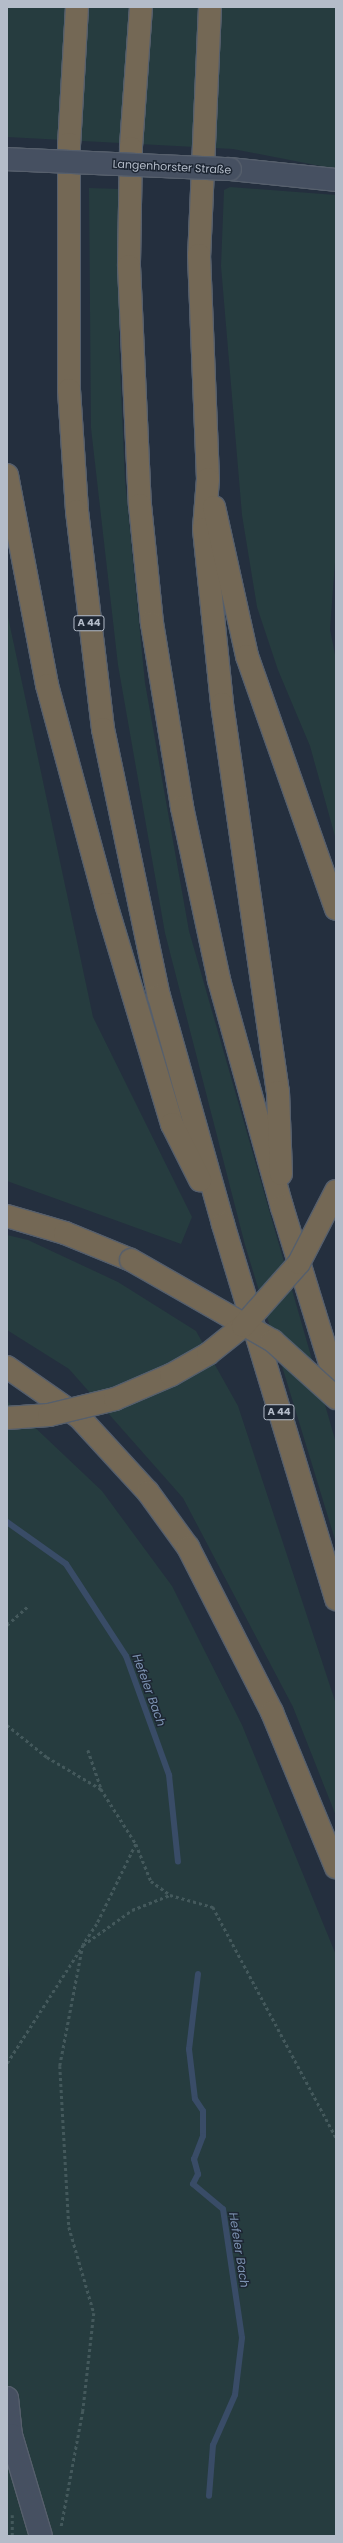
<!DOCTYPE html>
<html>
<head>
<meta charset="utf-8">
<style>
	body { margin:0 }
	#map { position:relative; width:343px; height:2543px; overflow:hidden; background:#242f3e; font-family:Poppins,sans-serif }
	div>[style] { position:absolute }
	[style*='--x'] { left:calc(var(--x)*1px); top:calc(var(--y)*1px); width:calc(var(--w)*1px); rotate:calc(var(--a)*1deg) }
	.green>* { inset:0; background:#263c3f }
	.stream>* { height:6px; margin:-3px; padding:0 3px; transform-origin:3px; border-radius:3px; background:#394c67 }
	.path>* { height:2.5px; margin-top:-1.25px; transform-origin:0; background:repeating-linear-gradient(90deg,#44595c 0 3px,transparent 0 6px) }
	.roads { filter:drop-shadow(1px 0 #565f6c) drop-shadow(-1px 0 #565f6c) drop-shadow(0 1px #565f6c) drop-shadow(0 -1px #565f6c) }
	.secondary>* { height:22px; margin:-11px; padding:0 11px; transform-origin:11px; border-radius:11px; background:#465061 }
	.highway>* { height:22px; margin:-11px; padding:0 11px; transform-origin:11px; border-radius:11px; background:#746855 }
	.bridges { filter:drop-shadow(1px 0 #565f6c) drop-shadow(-1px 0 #565f6c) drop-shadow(0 1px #565f6c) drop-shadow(0 -1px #565f6c) }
	.secondary-bridge>* { height:22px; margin:-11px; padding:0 11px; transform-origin:11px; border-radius:11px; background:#465061 }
	.highway-bridge>* { height:22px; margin:-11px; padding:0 11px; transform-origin:11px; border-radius:11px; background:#746855 }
	span { translate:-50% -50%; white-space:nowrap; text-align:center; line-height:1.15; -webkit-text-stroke:3px #1d2633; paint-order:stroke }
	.shield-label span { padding:1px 3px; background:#1d2633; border:1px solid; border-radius:3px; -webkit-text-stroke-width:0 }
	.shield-label { font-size:10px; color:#b4bcc9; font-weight:700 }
	.street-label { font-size:11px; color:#b4bcc9 }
	.water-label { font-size:12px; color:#7c92b1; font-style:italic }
	.frame { position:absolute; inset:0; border:8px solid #b4bcc9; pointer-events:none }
</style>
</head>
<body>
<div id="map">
	<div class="green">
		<i style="clip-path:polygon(7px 7px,336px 7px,336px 169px,233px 149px,7px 137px)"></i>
		<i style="clip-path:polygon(230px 187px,336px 195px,336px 549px,330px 629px,336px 660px,336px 840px,310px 746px,278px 670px,257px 607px,242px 515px,221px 266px,224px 190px)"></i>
		<i style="clip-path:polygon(89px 188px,120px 189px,119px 342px,125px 480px,145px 683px,189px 931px,336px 1443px,336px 1543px,245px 1245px,165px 933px,118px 665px,91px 428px)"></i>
		<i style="clip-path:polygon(7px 612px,93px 1017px,192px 1217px,181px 1244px,7px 1181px)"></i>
		<i style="clip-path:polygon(7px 1235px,28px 1240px,118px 1282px,196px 1331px,238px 1406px,336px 1704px,336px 1816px,293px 1707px,183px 1498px,69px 1369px,7px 1330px)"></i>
		<i style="clip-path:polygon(7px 1401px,102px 1491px,172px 1586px,242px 1725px,336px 1955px,336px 2536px,7px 2536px,7px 2054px,10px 1980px,7px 1958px)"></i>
	</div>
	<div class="stream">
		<i style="--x:7;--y:1522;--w:72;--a:35.4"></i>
		<i style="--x:66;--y:1564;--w:110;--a:56.9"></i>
		<i style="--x:126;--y:1656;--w:127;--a:70.1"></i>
		<i style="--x:169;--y:1775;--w:87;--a:84.1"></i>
		<i style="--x:198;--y:1974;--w:76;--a:96.8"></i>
		<i style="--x:189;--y:2049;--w:50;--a:83.2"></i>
		<i style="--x:195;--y:2099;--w:14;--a:56"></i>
		<i style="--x:203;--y:2111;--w:25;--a:90"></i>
		<i style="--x:203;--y:2136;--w:25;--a:111"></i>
		<i style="--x:194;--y:2159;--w:16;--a:75"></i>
		<i style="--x:198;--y:2174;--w:11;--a:117"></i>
		<i style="--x:193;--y:2184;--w:39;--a:40"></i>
		<i style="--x:223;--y:2209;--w:130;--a:81.6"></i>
		<i style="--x:242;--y:2338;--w:57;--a:97"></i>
		<i style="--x:235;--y:2395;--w:55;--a:113.7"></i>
		<i style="--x:213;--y:2445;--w:51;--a:94.5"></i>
	</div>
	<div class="path">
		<i style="--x:7;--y:1625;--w:27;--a:-42"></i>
		<i style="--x:7;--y:1725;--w:51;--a:38.7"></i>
		<i style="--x:47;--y:1757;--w:63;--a:30.7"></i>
		<i style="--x:101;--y:1789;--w:65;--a:57.5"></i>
		<i style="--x:136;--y:1844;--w:89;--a:116"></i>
		<i style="--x:97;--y:1924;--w:25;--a:124"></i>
		<i style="--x:83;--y:1945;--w:123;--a:100.8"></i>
		<i style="--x:60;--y:2066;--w:161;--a:86.8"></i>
		<i style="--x:69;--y:2227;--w:90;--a:73.8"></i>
		<i style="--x:94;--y:2313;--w:99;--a:96.4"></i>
		<i style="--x:83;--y:2411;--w:119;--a:100.6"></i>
		<i style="--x:88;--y:1750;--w:40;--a:71.1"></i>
		<i style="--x:136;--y:1844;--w:40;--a:68"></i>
		<i style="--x:151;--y:1881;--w:24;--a:36"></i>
		<i style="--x:7;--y:2063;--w:140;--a:-57.2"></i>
		<i style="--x:83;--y:1945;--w:60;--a:-35.5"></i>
		<i style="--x:132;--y:1910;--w:41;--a:-21.5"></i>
		<i style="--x:170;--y:1895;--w:45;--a:15.6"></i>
		<i style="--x:213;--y:1907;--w:261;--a:61.9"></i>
		<i style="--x:12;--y:2536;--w:21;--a:-90"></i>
	</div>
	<div class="roads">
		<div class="secondary">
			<i style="--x:230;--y:169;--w:107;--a:5.9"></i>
			<i style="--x:7;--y:2398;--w:37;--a:84"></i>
			<i style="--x:11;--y:2435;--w:105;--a:73.5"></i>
		</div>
		<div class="highway">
			<i style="--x:77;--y:7;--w:137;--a:93.3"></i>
			<i style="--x:69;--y:144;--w:246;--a:90"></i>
			<i style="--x:69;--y:390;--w:121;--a:86.2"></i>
			<i style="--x:77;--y:511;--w:220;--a:83.2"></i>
			<i style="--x:103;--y:729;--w:273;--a:78.2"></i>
			<i style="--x:159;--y:996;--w:237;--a:74.3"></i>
			<i style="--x:223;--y:1224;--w:392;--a:73.2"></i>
			<i style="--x:141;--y:7;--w:141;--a:94.1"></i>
			<i style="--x:131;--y:148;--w:118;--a:91"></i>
			<i style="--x:129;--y:266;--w:239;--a:87.4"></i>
			<i style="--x:140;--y:505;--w:119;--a:84.2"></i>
			<i style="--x:152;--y:623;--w:186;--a:80.7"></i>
			<i style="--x:182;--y:807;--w:177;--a:77.9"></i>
			<i style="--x:219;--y:980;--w:236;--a:74.5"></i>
			<i style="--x:282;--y:1207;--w:184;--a:72.9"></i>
			<i style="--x:210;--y:7;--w:248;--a:92.5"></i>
			<i style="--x:199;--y:255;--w:224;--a:87.7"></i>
			<i style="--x:208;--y:479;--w:50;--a:94.6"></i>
			<i style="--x:204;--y:529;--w:176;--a:84.1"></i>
			<i style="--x:222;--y:704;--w:392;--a:81.8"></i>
			<i style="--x:278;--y:1092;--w:82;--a:87.9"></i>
			<i style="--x:7;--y:475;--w:214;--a:79.2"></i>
			<i style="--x:47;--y:685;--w:227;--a:74.9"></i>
			<i style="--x:106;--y:904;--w:230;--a:73.3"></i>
			<i style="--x:172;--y:1124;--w:63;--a:63.4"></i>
			<i style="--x:214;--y:507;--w:153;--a:77.5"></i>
			<i style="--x:247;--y:656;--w:268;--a:70.6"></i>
			<i style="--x:7;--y:1216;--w:60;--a:16.3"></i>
			<i style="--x:65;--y:1233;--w:71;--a:22.2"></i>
			<i style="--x:7;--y:1367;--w:88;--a:34.8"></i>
			<i style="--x:79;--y:1417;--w:102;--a:47.4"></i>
			<i style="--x:148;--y:1492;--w:68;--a:54"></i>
			<i style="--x:188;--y:1547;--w:185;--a:63"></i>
			<i style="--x:272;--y:1712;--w:168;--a:67.6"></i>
		</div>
	</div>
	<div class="bridges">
		<div class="secondary-bridge">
			<i style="--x:7;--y:159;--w:223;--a:2.6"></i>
		</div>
		<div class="highway-bridge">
			<i style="--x:131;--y:1260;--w:163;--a:29.7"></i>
			<i style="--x:273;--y:1341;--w:85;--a:42.1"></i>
			<i style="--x:7;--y:1418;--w:42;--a:-4.1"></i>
			<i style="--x:49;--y:1415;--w:68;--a:-13.6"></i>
			<i style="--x:115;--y:1399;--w:61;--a:-23.2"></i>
			<i style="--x:171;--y:1375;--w:43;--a:-29.6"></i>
			<i style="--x:208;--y:1354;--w:45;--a:-38.7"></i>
			<i style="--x:243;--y:1326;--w:84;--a:-48.4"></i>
			<i style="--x:299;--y:1263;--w:81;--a:-62.8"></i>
		</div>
	</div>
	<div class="shield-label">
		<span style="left:89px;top:623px">A 44</span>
		<span style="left:279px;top:1412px">A 44</span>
	</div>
	<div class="street-label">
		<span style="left:172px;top:167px;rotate:3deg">Langenhorster Straße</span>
	</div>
	<div class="water-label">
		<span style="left:149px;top:1690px;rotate:70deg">Hefeler Bach</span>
		<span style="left:239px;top:2250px;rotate:81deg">Hefeler Bach</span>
	</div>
	<div class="frame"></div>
</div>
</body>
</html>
